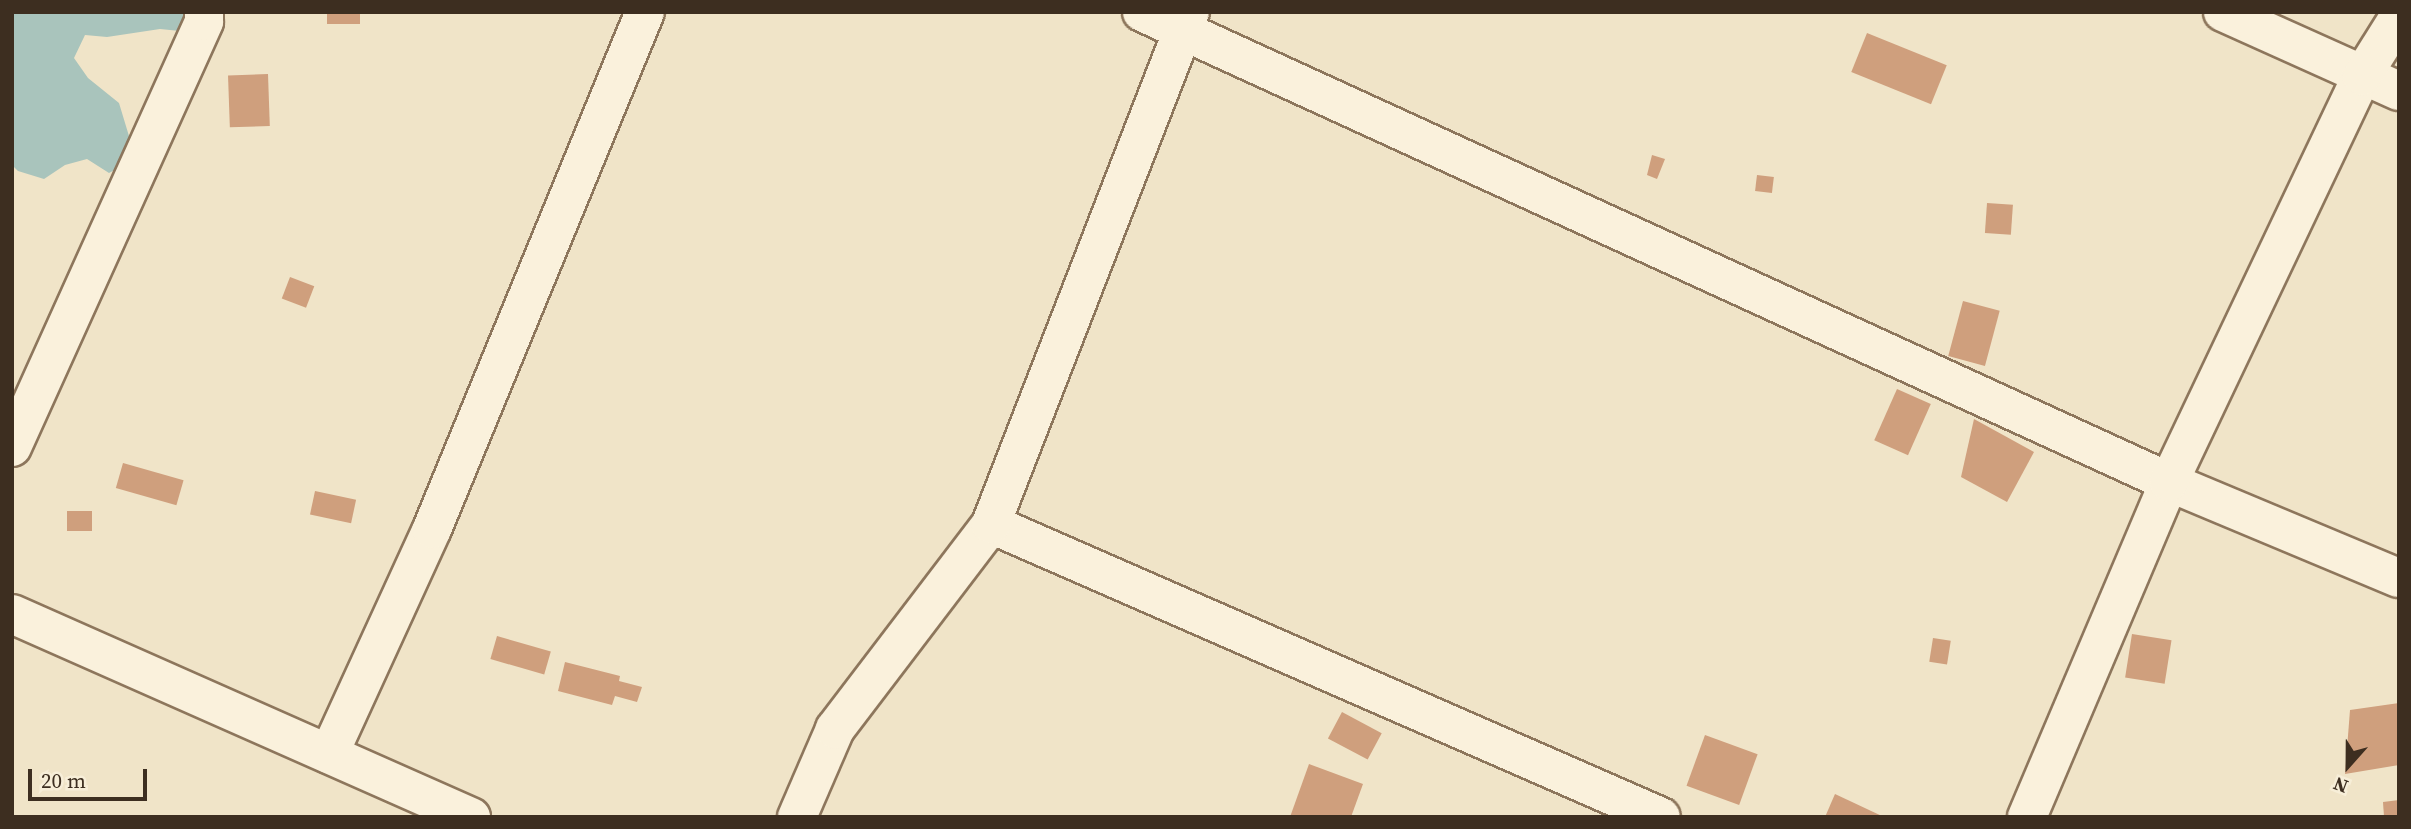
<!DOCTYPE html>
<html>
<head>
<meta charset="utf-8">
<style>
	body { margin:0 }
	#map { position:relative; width:2411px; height:829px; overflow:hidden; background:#f0e4c8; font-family:"Source Serif 4",serif }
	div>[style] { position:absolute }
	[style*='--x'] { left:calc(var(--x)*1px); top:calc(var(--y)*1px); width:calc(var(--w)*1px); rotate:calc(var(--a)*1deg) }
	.water>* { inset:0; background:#a9c4bc }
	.building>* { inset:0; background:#cf9f7d; transform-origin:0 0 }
	.roads { filter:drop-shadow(2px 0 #8d765c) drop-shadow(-2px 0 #8d765c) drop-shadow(0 2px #8d765c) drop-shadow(0 -2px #8d765c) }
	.street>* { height:38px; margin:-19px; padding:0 19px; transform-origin:19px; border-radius:19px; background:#faf1dc }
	span { translate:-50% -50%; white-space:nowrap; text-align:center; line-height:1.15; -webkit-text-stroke:5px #f7eed8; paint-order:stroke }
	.frame { position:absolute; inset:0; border:14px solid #3d2e20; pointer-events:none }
	.north { position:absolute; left:2313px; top:731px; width:70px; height:70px; -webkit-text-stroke:5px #f7eed8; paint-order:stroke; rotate:201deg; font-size:19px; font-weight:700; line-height:28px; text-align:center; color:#3d2e20 }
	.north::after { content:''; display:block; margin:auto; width:24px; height:32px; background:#3d2e20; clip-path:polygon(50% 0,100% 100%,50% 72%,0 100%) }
	.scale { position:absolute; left:28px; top:769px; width:119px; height:32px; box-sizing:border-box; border:4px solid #3d2e20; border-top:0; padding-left:9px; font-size:21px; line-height:24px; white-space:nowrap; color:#3d2e20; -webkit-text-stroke:5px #f7eed8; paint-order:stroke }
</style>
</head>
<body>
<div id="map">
	<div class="water">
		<i style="clip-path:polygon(12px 12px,197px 12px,190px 32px,160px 29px,107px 37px,85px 35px,74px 58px,88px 78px,119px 103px,132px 146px,131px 161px,109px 173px,87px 159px,65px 165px,44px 179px,18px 171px,12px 165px)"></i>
	</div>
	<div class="building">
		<i style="left:327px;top:12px;width:33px;height:12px"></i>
		<i style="left:1867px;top:33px;width:86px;height:42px;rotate:22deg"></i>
		<i style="left:268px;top:74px;width:52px;height:40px;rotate:88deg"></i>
		<i style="clip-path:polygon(1652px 155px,1665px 159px,1657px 179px,1647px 175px)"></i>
		<i style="left:1757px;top:175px;width:17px;height:16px;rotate:7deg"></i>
		<i style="left:1987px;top:203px;width:26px;height:30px;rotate:4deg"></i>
		<i style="left:290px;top:277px;width:26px;height:23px;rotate:21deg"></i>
		<i style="left:1963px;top:301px;width:38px;height:57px;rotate:15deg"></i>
		<i style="left:1897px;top:389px;width:37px;height:56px;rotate:24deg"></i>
		<i style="clip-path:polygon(1974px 419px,2034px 452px,2007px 502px,1961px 477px)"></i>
		<i style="left:123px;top:463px;width:63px;height:26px;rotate:16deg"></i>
		<i style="left:315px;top:491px;width:42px;height:24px;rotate:12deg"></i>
		<i style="left:67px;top:511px;width:25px;height:20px"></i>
		<i style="left:2132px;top:634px;width:40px;height:44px;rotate:9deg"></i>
		<i style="left:497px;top:636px;width:56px;height:24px;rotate:16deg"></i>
		<i style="left:1933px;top:638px;width:18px;height:24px;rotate:9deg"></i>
		<i style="clip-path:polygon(565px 662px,620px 676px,619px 681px,642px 687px,637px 702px,615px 696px,612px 705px,558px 691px)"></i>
		<i style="clip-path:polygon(2399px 703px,2399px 765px,2345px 774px,2350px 710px)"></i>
		<i style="left:1342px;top:712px;width:45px;height:30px;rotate:28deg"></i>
		<i style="left:1705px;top:735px;width:56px;height:54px;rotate:20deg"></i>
		<i style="clip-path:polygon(1309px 764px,1363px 784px,1351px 817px,1290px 817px)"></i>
		<i style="clip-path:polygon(1835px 794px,1884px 817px,1825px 817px)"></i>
		<i style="clip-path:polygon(2399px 800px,2399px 817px,2384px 817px,2383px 802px)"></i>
	</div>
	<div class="roads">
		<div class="street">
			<i style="--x:1142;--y:12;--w:1129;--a:24.59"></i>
			<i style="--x:2169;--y:482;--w:249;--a:22.7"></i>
			<i style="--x:2223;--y:12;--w:193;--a:24.2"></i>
			<i style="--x:12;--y:447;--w:467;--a:-65.7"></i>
			<i style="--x:204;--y:21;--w:9;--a:-90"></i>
			<i style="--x:991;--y:524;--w:731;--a:23.62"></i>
			<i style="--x:12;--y:614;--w:502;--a:23.86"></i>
			<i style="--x:329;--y:754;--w:247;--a:-65.4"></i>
			<i style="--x:432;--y:529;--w:559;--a:-67.61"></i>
			<i style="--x:797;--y:817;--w:96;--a:-66.6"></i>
			<i style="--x:835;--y:729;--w:258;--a:-52.7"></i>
			<i style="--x:991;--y:524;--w:549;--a:-68.76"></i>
			<i style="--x:2027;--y:817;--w:364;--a:-67"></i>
			<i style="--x:2169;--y:482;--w:450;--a:-64.6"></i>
			<i style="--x:2362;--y:76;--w:70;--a:-57.9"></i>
		</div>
	</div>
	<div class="frame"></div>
	<div class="north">N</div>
	<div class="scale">20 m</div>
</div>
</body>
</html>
